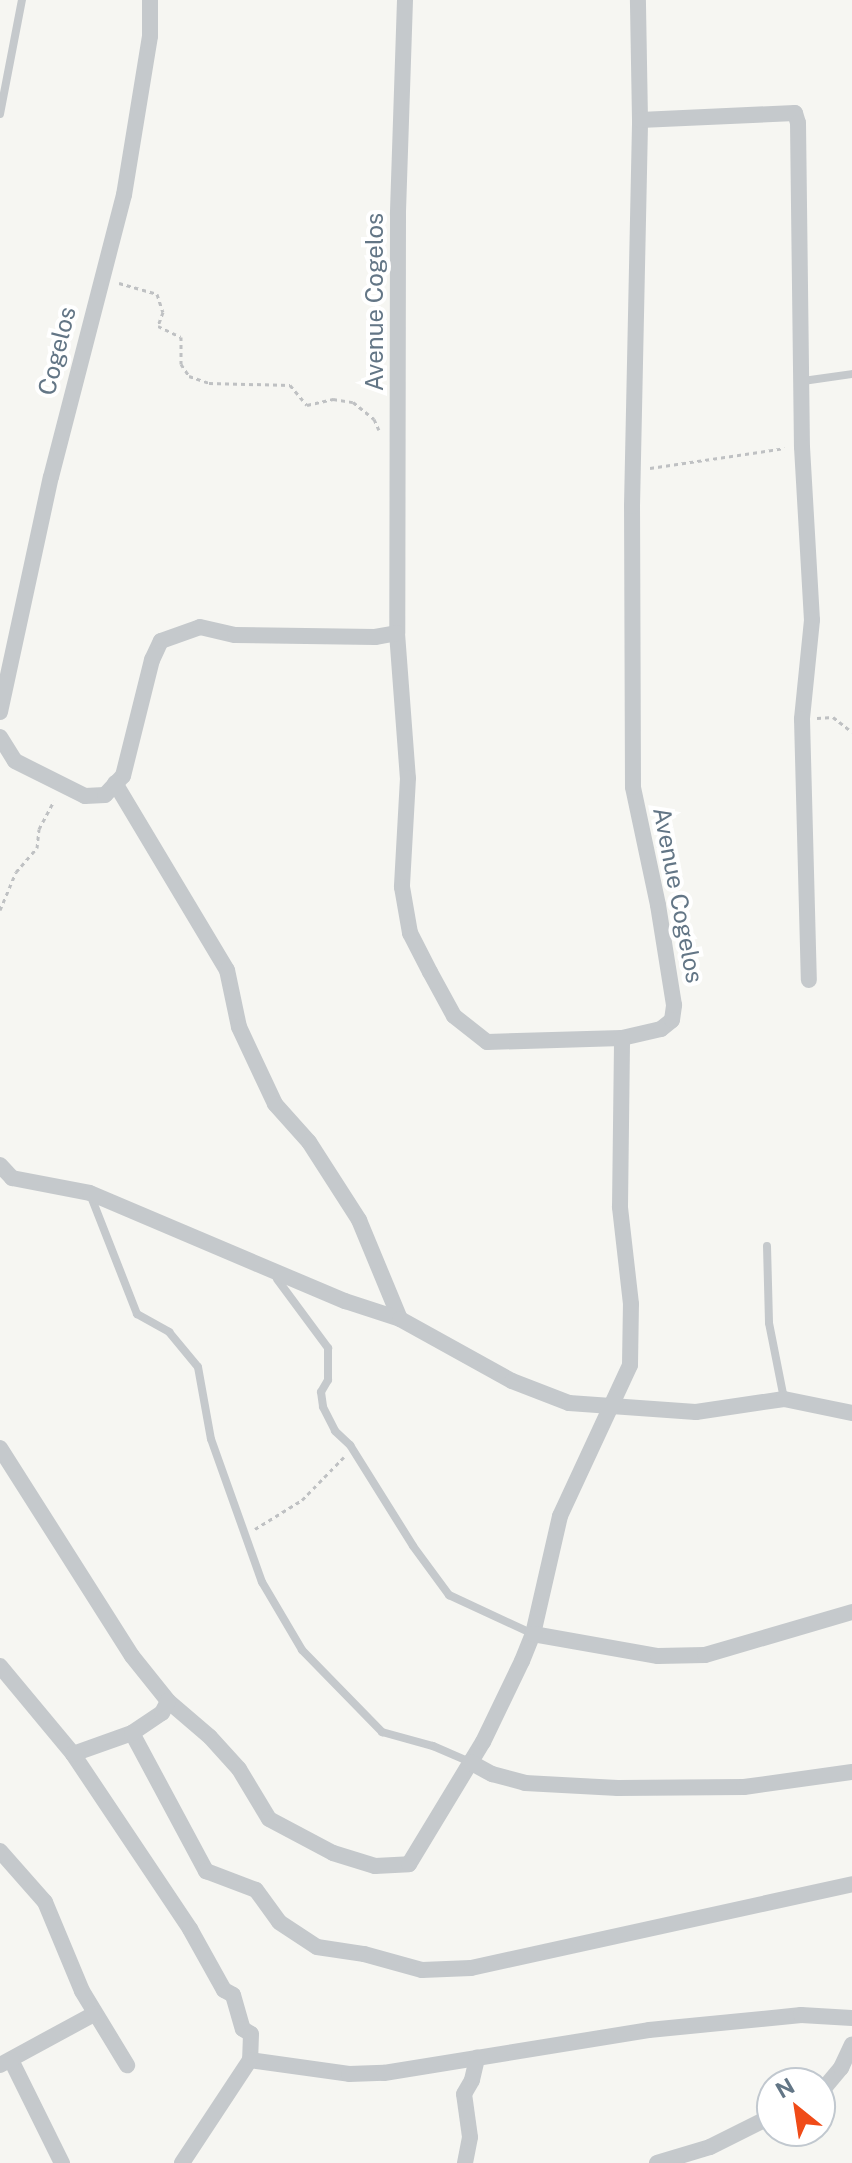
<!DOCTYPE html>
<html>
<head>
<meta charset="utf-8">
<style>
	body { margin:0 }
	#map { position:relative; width:852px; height:2163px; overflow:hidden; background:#f6f6f2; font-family:"Public Sans",sans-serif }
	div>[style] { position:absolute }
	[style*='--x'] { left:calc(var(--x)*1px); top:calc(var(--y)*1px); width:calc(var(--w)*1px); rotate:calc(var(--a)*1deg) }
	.path>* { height:3px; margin-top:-1.5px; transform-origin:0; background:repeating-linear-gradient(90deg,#bfc1c3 0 4px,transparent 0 8px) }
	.service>* { height:8px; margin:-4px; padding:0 4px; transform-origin:4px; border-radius:4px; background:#c5c9cc }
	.minor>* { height:16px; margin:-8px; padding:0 8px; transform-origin:8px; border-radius:8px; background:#c5c9cc }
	span { translate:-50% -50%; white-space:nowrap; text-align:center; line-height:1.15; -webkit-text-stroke:8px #fff; paint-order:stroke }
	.street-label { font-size:24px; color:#637686 }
	.north { position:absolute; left:756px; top:2067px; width:80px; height:80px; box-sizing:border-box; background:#fff; border:2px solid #c1c8cf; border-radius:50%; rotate:330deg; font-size:22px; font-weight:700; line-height:32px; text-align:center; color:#637686 }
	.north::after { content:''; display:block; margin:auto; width:28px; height:36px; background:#f04b18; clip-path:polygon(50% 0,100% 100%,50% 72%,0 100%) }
</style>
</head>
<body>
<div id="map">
	<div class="path">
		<i style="--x:119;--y:283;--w:40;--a:16"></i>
		<i style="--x:157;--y:294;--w:19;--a:72"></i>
		<i style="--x:163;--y:312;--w:15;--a:110"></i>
		<i style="--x:158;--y:326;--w:25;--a:26"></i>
		<i style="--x:181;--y:337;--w:27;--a:90"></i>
		<i style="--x:181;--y:364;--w:14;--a:56"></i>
		<i style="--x:189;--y:376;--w:21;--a:19"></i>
		<i style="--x:209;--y:383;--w:81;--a:1.4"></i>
		<i style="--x:290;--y:385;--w:26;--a:50"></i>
		<i style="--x:307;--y:405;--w:27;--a:-13"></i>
		<i style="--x:333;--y:399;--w:20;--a:9"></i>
		<i style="--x:353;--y:402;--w:27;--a:39"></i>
		<i style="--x:374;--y:419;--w:12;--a:66"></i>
		<i style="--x:650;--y:468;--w:136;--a:-8.4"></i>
		<i style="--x:817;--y:718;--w:16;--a:-4"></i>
		<i style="--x:833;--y:717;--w:24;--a:38"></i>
		<i style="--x:0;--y:910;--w:41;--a:-67.2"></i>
		<i style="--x:16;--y:872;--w:32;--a:-49"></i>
		<i style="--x:37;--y:848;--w:19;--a:-84"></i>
		<i style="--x:39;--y:829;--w:32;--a:-62"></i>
		<i style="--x:255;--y:1529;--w:55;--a:-31.7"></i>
		<i style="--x:302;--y:1500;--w:60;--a:-45.7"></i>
	</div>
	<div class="service">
		<i style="--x:0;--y:114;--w:116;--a:-79.1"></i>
		<i style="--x:803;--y:381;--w:49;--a:-8.1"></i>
		<i style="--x:90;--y:1194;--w:129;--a:68.6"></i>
		<i style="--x:137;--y:1314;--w:37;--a:29"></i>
		<i style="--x:169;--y:1332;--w:45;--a:50.4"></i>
		<i style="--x:198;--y:1367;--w:73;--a:79.8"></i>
		<i style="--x:211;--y:1439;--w:152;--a:70.4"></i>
		<i style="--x:262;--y:1582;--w:79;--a:59.5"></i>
		<i style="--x:302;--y:1650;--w:115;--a:45.7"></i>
		<i style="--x:382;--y:1732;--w:53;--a:15.4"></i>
		<i style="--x:433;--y:1746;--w:40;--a:23.4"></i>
		<i style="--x:767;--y:1246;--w:77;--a:88.5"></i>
		<i style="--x:769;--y:1323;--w:77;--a:78.8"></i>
		<i style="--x:277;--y:1279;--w:86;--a:53.5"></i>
		<i style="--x:328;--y:1348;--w:32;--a:90"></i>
		<i style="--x:328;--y:1380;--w:14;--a:120"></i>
		<i style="--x:321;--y:1392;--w:15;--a:82"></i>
		<i style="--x:323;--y:1407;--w:27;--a:63"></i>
		<i style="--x:335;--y:1431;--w:21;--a:43"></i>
		<i style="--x:350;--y:1445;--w:119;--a:58"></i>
		<i style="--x:413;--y:1546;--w:61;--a:53.7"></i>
		<i style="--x:449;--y:1595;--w:93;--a:24.9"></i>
	</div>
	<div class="minor">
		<i style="--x:405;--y:0;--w:215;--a:91.9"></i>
		<i style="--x:398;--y:215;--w:418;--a:90.1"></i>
		<i style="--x:397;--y:633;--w:145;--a:85.7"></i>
		<i style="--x:408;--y:778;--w:109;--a:93.2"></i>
		<i style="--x:402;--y:887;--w:47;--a:80.1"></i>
		<i style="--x:410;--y:933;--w:44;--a:62.9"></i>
		<i style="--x:430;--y:972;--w:50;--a:61.4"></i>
		<i style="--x:454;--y:1016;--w:42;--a:38.2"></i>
		<i style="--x:487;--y:1042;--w:135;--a:-1.7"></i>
		<i style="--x:622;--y:1038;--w:40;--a:-13"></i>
		<i style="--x:661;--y:1029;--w:14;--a:-39"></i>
		<i style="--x:672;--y:1020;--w:15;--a:-82"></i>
		<i style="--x:674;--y:1005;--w:101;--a:-99.1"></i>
		<i style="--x:658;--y:905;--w:121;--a:-102"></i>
		<i style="--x:633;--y:787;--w:281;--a:-90.2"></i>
		<i style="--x:632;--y:506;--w:386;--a:-88.8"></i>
		<i style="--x:640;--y:120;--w:120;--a:-91"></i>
		<i style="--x:640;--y:120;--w:155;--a:-2.6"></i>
		<i style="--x:795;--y:113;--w:10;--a:73"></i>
		<i style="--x:798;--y:123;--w:324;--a:89.3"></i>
		<i style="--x:802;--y:447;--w:173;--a:86.7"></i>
		<i style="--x:812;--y:620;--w:100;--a:95.8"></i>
		<i style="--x:802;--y:719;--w:261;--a:88.5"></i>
		<i style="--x:0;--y:712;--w:240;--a:-77.8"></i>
		<i style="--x:51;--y:477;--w:291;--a:-75.5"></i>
		<i style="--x:124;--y:195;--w:161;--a:-80.7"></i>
		<i style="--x:150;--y:36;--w:36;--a:-90"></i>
		<i style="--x:0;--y:737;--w:28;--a:58"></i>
		<i style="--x:15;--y:761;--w:78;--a:26.6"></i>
		<i style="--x:85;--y:796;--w:20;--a:-3"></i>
		<i style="--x:105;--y:795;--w:26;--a:-47"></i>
		<i style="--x:123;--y:776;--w:120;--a:-76"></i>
		<i style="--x:152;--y:660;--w:21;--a:-65"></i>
		<i style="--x:161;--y:641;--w:41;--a:-19.7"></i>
		<i style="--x:200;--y:627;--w:36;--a:13"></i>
		<i style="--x:235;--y:635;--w:140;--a:0.8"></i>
		<i style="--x:375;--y:637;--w:22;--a:-10"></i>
		<i style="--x:115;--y:783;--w:218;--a:59.1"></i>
		<i style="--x:227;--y:970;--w:58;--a:78.1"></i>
		<i style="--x:239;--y:1027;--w:85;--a:64.9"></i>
		<i style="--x:275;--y:1104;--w:51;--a:48.2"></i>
		<i style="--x:309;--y:1142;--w:93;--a:57.3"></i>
		<i style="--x:359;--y:1220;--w:107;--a:67.5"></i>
		<i style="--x:0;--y:1165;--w:18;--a:47"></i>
		<i style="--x:12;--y:1178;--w:79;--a:10.9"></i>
		<i style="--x:90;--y:1193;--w:277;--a:23"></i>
		<i style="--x:345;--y:1301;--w:58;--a:18.1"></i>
		<i style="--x:400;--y:1319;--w:128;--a:29"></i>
		<i style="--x:512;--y:1381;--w:61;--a:21.1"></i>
		<i style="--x:569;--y:1403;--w:127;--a:4.1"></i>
		<i style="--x:696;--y:1412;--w:89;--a:-8.4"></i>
		<i style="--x:784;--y:1399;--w:69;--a:11.6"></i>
		<i style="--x:0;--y:1448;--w:246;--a:57.6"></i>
		<i style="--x:132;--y:1656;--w:58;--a:51.3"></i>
		<i style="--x:168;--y:1701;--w:55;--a:40.6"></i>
		<i style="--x:210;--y:1737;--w:43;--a:47.8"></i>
		<i style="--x:239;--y:1769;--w:58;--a:59"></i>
		<i style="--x:269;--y:1819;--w:72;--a:28"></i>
		<i style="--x:333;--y:1853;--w:44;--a:17.2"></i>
		<i style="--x:375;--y:1866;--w:34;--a:-3"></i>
		<i style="--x:409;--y:1864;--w:143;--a:-58.8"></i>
		<i style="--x:483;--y:1742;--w:90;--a:-64.3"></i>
		<i style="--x:522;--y:1661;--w:29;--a:-68"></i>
		<i style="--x:533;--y:1634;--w:121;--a:-77.1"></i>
		<i style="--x:560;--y:1516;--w:166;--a:-65.1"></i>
		<i style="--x:630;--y:1365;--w:61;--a:-89.1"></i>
		<i style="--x:631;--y:1304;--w:98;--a:-96.5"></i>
		<i style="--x:620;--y:1207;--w:169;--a:-89.3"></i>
		<i style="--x:533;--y:1634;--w:127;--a:10"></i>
		<i style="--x:658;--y:1656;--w:47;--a:-1.2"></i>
		<i style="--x:705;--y:1655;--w:153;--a:-16.3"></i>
		<i style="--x:0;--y:1666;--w:114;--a:50.3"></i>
		<i style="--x:73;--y:1754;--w:211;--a:56.2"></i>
		<i style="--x:190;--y:1929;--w:70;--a:60.9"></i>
		<i style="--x:224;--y:1990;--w:10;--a:29"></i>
		<i style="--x:233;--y:1995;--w:35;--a:74"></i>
		<i style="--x:243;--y:2029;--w:9;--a:32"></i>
		<i style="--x:251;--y:2034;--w:26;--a:92"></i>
		<i style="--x:250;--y:2060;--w:100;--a:8"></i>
		<i style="--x:349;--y:2074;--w:35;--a:-2"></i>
		<i style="--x:384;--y:2073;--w:268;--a:-9.2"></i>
		<i style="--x:649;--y:2030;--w:153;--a:-5.6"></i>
		<i style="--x:801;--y:2015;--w:51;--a:3.4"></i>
		<i style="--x:132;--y:1733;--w:157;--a:61.8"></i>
		<i style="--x:206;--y:1871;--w:53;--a:20.8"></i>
		<i style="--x:256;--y:1890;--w:39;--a:54"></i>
		<i style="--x:279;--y:1922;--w:45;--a:33.3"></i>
		<i style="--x:317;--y:1947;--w:48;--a:8.5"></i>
		<i style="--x:364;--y:1954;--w:60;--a:15.4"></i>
		<i style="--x:422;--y:1970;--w:49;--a:-2.3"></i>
		<i style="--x:471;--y:1968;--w:390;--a:-12.4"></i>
		<i style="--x:73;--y:1754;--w:63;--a:-19.6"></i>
		<i style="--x:132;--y:1733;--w:36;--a:-34"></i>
		<i style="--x:162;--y:1713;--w:13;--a:-63"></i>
		<i style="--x:470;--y:1762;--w:25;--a:29"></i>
		<i style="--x:492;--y:1774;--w:34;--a:15"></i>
		<i style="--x:525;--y:1783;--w:93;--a:3.1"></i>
		<i style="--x:618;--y:1788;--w:126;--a:-0.5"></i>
		<i style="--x:744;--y:1787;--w:109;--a:-7.9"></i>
		<i style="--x:0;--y:1851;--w:68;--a:48.6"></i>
		<i style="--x:45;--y:1902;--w:96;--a:67.4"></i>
		<i style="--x:82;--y:1991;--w:87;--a:58.7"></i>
		<i style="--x:12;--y:2062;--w:113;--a:63.7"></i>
		<i style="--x:0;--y:2065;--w:107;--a:-28.5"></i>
		<i style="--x:820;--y:2093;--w:33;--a:-50"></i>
		<i style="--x:841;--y:2068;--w:26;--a:-65"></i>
		<i style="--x:182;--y:2163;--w:123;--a:-56.6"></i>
		<i style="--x:465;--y:2163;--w:26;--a:-79"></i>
		<i style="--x:470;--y:2137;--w:43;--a:-97.9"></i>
		<i style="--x:464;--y:2094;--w:16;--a:-60"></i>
		<i style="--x:472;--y:2080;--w:23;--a:-77"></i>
		<i style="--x:657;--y:2163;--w:55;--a:-16.8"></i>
		<i style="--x:710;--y:2147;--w:69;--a:-26.6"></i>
	</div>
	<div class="street-label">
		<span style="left:375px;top:302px;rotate:-90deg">Avenue Cogelos</span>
		<span style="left:57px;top:351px;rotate:-76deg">Cogelos</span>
		<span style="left:678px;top:895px;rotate:79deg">Avenue Cogelos</span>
	</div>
	<div class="north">N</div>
</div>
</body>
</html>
